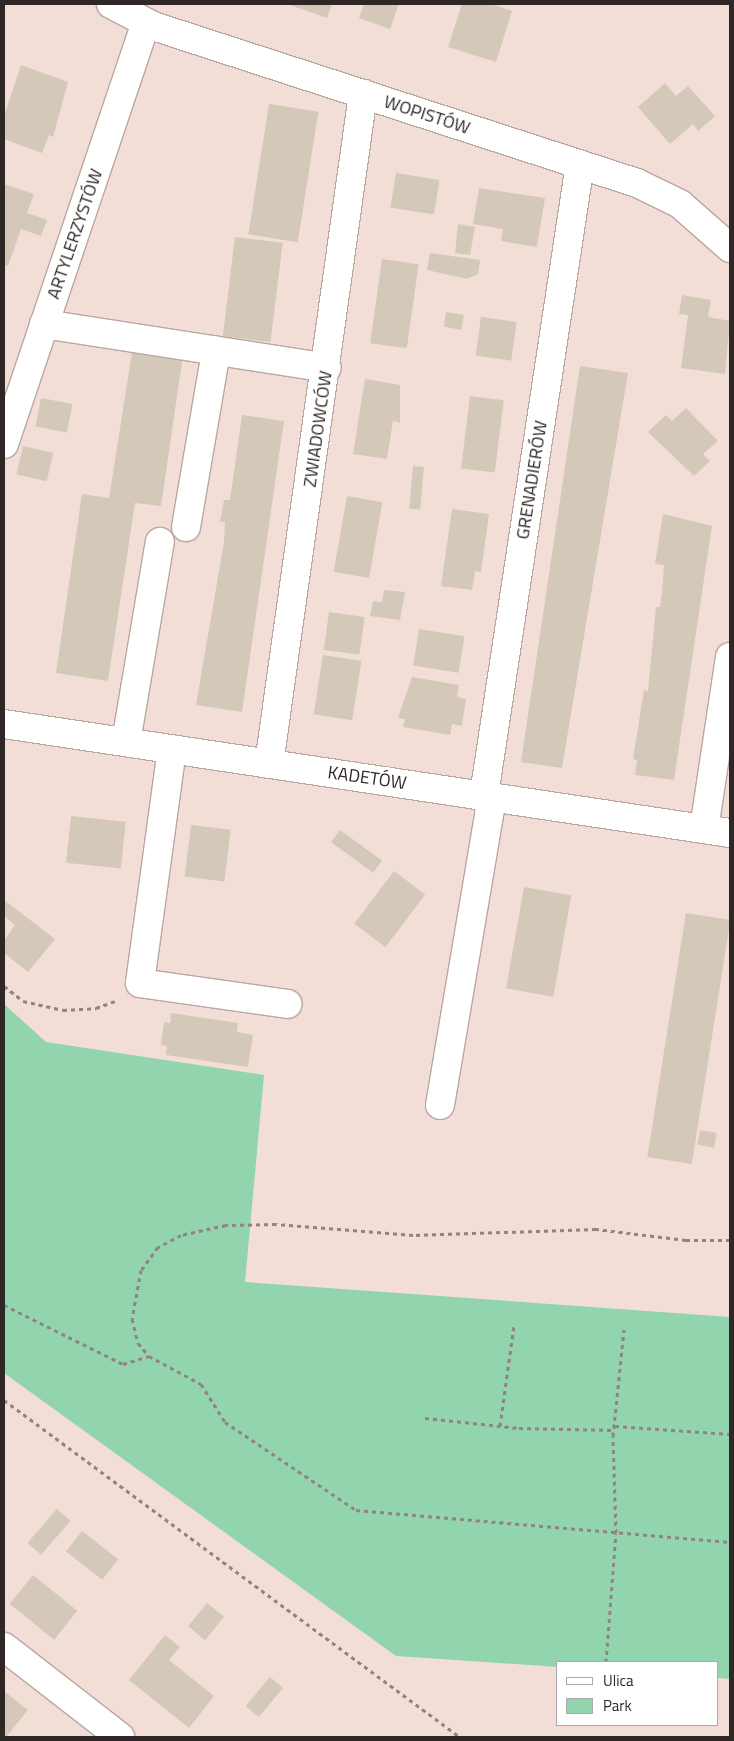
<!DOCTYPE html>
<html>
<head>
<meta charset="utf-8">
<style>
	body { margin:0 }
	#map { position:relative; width:734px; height:1741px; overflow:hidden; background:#f2ded7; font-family:"Titillium Web",sans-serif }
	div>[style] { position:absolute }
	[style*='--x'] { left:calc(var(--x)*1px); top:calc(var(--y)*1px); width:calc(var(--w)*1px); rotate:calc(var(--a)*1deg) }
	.green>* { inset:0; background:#91d4ae }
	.building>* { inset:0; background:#d4c8b9; transform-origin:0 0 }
	.path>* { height:3px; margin-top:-1.5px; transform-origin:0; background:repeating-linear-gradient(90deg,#91837e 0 4px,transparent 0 8px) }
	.roads { filter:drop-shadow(1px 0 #baa6a0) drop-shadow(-1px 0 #baa6a0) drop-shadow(0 1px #baa6a0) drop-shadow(0 -1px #baa6a0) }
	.minor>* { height:28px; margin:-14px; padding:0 14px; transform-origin:14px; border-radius:14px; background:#fff }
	span { translate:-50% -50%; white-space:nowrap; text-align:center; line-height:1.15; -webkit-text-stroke:4.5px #fff; paint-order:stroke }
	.street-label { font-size:18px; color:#2f2725 }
	.frame { position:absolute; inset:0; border:5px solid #2f2725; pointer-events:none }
	.legend { position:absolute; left:556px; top:1661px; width:162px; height:65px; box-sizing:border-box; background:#fff; border:1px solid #aca9a8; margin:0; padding:6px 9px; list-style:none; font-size:15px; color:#2f2725 }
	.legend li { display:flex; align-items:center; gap:10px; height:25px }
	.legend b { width:25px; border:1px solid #aca9a8 }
</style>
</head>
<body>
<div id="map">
	<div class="green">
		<i style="clip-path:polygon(4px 1004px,46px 1042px,264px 1075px,245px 1282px,730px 1317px,730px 1679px,718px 1678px,718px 1662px,558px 1662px,558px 1667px,396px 1656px,4px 1373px)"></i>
	</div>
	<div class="building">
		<i style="clip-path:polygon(287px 4px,332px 4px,327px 18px)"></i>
		<i style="clip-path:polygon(364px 4px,399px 4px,390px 29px,359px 18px)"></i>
		<i style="clip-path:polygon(462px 4px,491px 4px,512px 11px,496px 62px,448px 47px)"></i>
		<i style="clip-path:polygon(21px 65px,68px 82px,53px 137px,49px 135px,42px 153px,4px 139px,4px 116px)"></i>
		<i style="clip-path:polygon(665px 83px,676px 96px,688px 86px,715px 116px,698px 131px,693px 124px,670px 144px,638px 107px)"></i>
		<i style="left:269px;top:104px;width:50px;height:132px;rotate:9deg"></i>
		<i style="left:396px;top:173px;width:44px;height:35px;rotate:9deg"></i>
		<i style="clip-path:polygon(4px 184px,34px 194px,27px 213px,47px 220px,41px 236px,21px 229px,8px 266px,4px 265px)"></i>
		<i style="clip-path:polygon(479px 188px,545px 198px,537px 247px,501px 241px,503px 229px,473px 224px)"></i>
		<i style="clip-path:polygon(458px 224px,475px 227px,470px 255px,455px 253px)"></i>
		<i style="left:235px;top:237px;width:48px;height:100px;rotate:7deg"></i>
		<i style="clip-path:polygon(430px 253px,480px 260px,478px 274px,467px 279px,427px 270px)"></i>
		<i style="left:382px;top:259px;width:37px;height:85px;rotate:8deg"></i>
		<i style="clip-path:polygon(682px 295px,711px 300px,708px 317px,730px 321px,725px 374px,681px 368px,688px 315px,679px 314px)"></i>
		<i style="left:446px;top:312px;width:18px;height:15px;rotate:9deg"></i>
		<i style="left:481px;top:317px;width:36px;height:39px;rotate:8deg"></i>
		<i style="clip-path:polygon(133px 346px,183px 355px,161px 506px,135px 503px,108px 681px,56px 673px,82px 494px,109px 498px)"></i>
		<i style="clip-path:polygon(580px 366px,628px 373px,562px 768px,521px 762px)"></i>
		<i style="clip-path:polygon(365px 379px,400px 385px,400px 423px,393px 421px,387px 459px,353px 454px)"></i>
		<i style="left:470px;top:396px;width:34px;height:73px;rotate:7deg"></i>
		<i style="left:41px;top:398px;width:32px;height:29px;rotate:11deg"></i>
		<i style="clip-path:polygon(686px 408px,718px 441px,703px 454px,710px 461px,694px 476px,648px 432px,666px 415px,672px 421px)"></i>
		<i style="clip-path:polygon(242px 415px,284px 421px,242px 712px,196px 705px,224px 542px,225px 522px,220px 522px,224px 500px,230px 500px)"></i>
		<i style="left:23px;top:446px;width:31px;height:29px;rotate:13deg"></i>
		<i style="left:413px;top:466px;width:11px;height:43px;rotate:5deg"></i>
		<i style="left:347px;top:496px;width:36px;height:77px;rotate:10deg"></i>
		<i style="clip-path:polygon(452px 509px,489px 514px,481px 572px,475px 571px,472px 590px,441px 586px)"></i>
		<i style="clip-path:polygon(663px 514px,712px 526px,674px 780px,635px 775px,637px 760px,633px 759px,644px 690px,648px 691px,656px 607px,660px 607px,662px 593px,664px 565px,655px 564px)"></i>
		<i style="clip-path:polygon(384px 590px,405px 592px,400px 620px,370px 616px,373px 601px,382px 602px)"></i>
		<i style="left:329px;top:612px;width:36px;height:38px;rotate:8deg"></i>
		<i style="left:419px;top:629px;width:46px;height:37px;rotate:9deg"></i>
		<i style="left:323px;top:655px;width:39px;height:60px;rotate:9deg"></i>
		<i style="clip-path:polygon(412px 677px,459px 685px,457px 697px,466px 699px,462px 726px,452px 724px,450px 735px,403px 727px,405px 719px,398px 718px)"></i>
		<i style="left:71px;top:816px;width:55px;height:47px;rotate:6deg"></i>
		<i style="left:191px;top:825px;width:40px;height:52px;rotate:7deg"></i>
		<i style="left:340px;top:830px;width:52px;height:15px;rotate:36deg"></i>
		<i style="left:394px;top:871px;width:39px;height:66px;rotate:37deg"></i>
		<i style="left:524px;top:887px;width:48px;height:103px;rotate:10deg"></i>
		<i style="clip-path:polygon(4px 900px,55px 939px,28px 972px,4px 953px,4px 941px,15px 925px,4px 916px)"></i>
		<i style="left:686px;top:913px;width:45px;height:247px;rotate:9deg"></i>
		<i style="clip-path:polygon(171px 1013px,238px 1023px,237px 1032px,253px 1035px,248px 1067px,166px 1055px,167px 1046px,161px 1045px,164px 1022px,170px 1023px)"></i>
		<i style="left:700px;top:1130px;width:17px;height:15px;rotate:10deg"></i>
		<i style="left:57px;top:1509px;width:18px;height:45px;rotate:41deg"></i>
		<i style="left:82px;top:1531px;width:46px;height:26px;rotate:38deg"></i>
		<i style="left:33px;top:1575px;width:57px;height:37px;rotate:39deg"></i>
		<i style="left:207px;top:1603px;width:22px;height:30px;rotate:39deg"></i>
		<i style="clip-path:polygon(165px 1635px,180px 1647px,169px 1660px,214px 1696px,189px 1728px,129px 1680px)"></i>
		<i style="left:270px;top:1677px;width:17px;height:38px;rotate:40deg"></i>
		<i style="clip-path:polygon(4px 1691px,28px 1710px,6px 1737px,4px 1737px)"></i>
	</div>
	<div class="path">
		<i style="--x:4;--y:986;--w:24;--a:38"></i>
		<i style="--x:23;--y:1001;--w:41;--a:12.7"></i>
		<i style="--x:63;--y:1010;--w:33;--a:-3"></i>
		<i style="--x:96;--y:1008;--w:23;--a:-20"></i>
		<i style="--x:730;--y:1240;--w:44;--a:180"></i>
		<i style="--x:686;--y:1240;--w:91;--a:-173"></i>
		<i style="--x:596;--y:1229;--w:183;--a:178.1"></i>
		<i style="--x:413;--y:1235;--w:137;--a:-175.4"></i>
		<i style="--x:276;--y:1224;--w:50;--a:178.9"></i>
		<i style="--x:226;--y:1225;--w:46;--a:167.5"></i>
		<i style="--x:181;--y:1235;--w:26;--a:152"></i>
		<i style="--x:158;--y:1247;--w:29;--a:126"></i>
		<i style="--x:141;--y:1270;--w:50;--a:100.4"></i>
		<i style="--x:132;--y:1319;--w:25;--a:76"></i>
		<i style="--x:138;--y:1343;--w:17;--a:50"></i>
		<i style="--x:149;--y:1356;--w:59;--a:28.3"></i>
		<i style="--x:201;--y:1384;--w:45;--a:57.7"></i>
		<i style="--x:225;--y:1422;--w:158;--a:33.9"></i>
		<i style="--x:356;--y:1510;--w:375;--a:4.9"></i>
		<i style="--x:4;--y:1305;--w:133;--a:26.4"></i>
		<i style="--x:123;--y:1364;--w:27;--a:-17"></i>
		<i style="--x:4;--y:1400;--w:567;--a:36.47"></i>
		<i style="--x:425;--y:1418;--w:95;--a:6.1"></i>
		<i style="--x:519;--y:1428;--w:95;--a:1.2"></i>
		<i style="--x:500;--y:1426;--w:102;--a:-82.1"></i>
		<i style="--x:615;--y:1426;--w:115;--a:4"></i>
		<i style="--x:606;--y:1662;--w:129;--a:-85.6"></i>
		<i style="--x:616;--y:1533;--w:97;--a:-91.8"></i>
		<i style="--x:613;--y:1436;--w:107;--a:-84.1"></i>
	</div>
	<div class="roads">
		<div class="minor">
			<i style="--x:111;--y:4;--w:47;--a:27.6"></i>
			<i style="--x:153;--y:26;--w:509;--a:17.97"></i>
			<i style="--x:637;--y:183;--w:48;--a:26"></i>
			<i style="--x:680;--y:204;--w:67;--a:41.3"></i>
			<i style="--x:44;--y:324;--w:286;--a:8.8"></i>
			<i style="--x:4;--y:444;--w:444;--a:-71.4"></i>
			<i style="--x:186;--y:527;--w:179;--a:-80.3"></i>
			<i style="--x:4;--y:724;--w:734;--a:8.54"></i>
			<i style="--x:126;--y:742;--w:203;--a:-80.4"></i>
			<i style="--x:172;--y:749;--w:236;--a:97.8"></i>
			<i style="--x:140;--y:983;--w:149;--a:8.1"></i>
			<i style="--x:269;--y:764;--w:677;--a:-82.01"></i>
			<i style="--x:704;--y:829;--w:174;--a:-81.4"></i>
			<i style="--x:440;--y:1105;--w:300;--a:-80.4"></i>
			<i style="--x:490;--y:809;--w:15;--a:-113"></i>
			<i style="--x:484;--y:795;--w:638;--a:-81.35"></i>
			<i style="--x:4;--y:1647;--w:147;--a:37.8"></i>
		</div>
	</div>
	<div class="street-label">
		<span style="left:427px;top:115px;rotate:18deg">WOPISTÓW</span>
		<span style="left:75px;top:234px;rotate:-71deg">ARTYLERZYSTÓW</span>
		<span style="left:318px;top:429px;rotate:-82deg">ZWIADOWCÓW</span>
		<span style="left:532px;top:480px;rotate:-81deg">GRENADIERÓW</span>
		<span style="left:367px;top:778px;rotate:8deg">KADETÓW</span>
	</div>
	<div class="frame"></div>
	<ul class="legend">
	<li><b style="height:6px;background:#fff"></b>Ulica</li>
	<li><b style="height:14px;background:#91d4ae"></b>Park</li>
	</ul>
</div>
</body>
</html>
